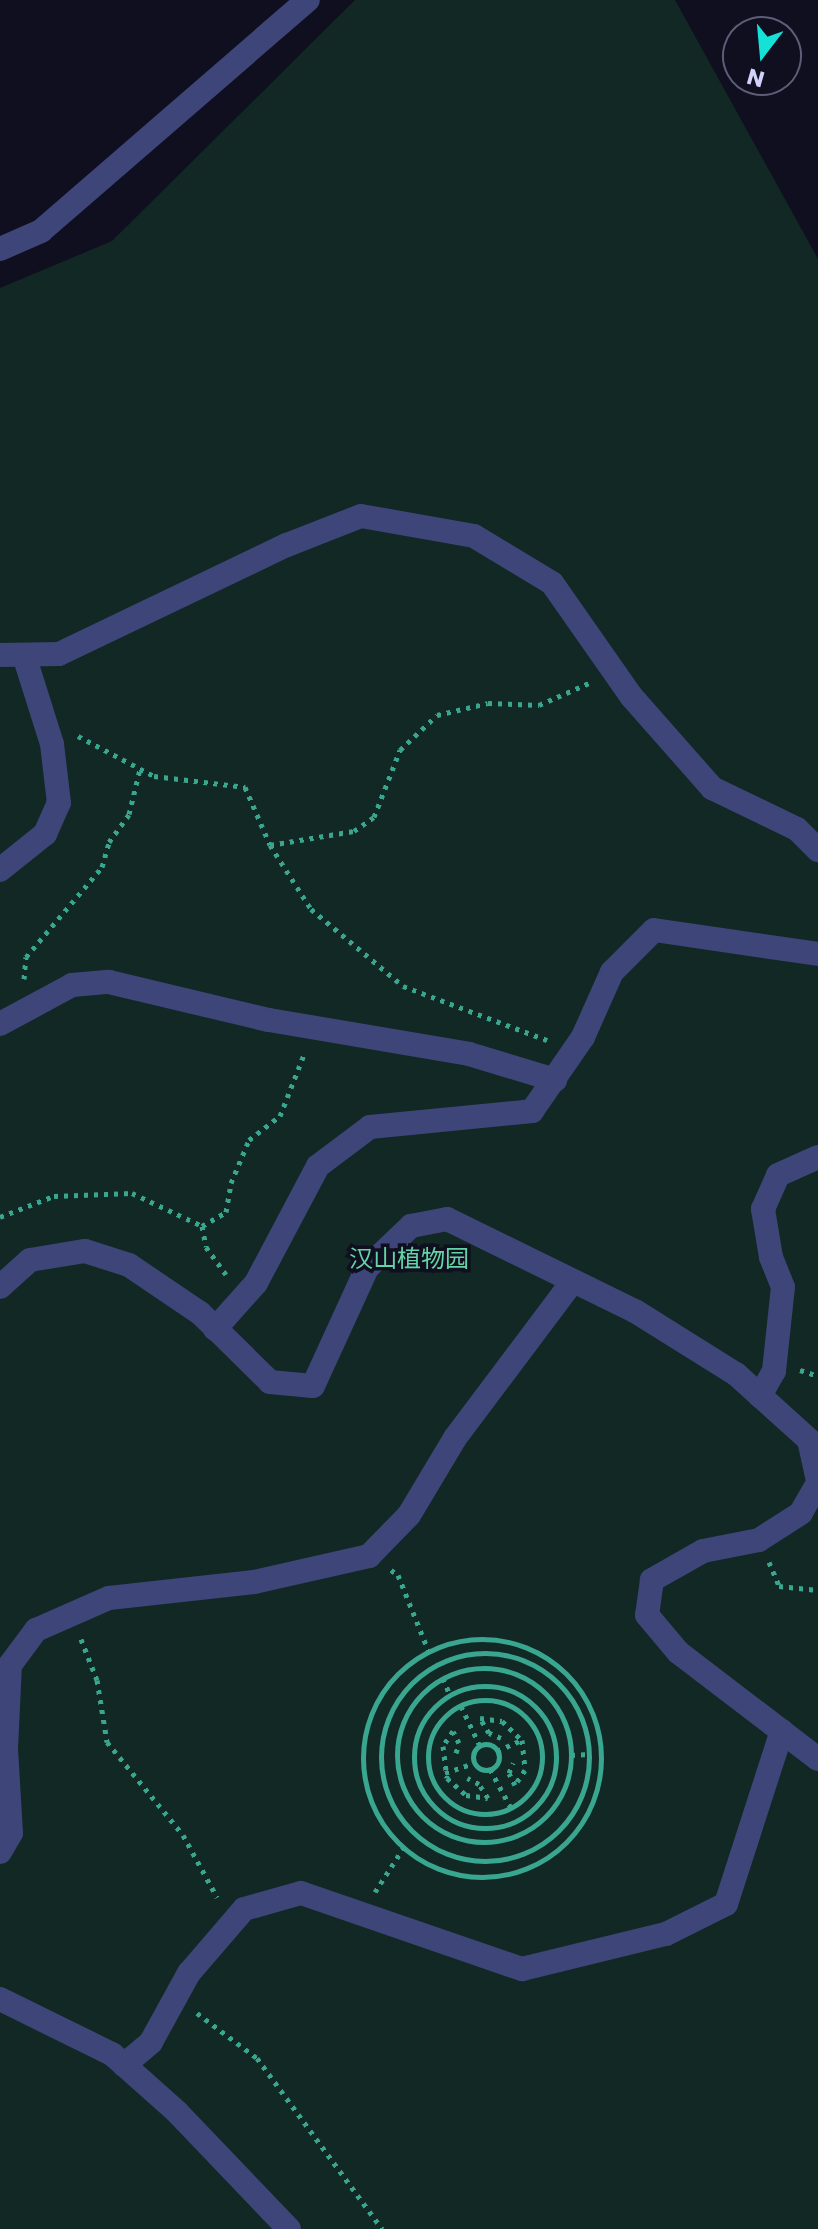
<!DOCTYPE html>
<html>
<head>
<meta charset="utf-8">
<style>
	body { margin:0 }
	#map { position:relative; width:818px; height:2229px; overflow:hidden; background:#0f0f1f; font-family:Poppins,"Noto Sans SC",sans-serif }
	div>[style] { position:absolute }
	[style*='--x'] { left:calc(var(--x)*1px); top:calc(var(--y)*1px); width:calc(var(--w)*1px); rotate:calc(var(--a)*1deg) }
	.green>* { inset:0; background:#122824 }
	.path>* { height:5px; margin-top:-2.5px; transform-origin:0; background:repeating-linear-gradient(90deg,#39a68f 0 4px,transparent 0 10px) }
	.path>.ring { margin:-2.5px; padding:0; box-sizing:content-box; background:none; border:5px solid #39a68f; border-radius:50% }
	.minor>* { height:24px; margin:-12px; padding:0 12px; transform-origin:12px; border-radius:12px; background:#3e4579 }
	span { translate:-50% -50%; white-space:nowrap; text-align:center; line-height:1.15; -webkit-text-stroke:7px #0f0f1f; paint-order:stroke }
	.park-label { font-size:24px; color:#64d3a6 }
	.north { position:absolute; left:722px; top:16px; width:80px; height:80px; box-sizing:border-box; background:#0f0f1f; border:2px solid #5d5d77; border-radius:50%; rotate:196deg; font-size:22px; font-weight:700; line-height:32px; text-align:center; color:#d1d2fb }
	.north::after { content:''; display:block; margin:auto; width:28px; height:36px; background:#15e2d7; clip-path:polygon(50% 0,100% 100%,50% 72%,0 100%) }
</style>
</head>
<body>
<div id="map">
	<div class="green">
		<i style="clip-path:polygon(355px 0,675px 0,818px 259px,818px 2229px,0 2229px,0 288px,112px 241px)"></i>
	</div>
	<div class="path">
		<i style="--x:78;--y:736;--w:86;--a:27.8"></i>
		<i style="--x:154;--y:776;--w:92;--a:6.9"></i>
		<i style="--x:245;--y:787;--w:63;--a:66.7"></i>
		<i style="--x:270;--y:845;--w:76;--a:57.4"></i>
		<i style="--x:311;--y:909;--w:120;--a:39.9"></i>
		<i style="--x:403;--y:986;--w:154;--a:20.6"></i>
		<i style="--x:270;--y:845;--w:85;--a:-9.5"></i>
		<i style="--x:354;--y:831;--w:24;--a:-35"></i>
		<i style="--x:374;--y:817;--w:72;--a:-68.8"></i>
		<i style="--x:400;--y:750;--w:51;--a:-43.4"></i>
		<i style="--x:437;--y:715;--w:52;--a:-13.2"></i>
		<i style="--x:488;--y:703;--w:51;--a:2.2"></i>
		<i style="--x:539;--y:705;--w:55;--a:-23.7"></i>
		<i style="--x:24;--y:979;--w:22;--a:-85"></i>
		<i style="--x:26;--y:957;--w:118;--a:-49.8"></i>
		<i style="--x:102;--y:867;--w:26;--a:-74"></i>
		<i style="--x:109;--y:842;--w:34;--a:-54"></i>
		<i style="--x:129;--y:814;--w:46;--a:-76.3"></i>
		<i style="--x:0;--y:1217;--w:58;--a:-21.3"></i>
		<i style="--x:54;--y:1196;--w:78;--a:-2.2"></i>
		<i style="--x:132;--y:1193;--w:77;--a:25.2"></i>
		<i style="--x:202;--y:1226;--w:28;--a:-30"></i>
		<i style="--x:226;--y:1212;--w:29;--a:-80"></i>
		<i style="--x:231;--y:1183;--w:47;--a:-67.3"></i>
		<i style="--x:249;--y:1140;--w:39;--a:-38"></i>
		<i style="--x:280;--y:1116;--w:69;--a:-68.7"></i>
		<i style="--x:202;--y:1226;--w:21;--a:79"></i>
		<i style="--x:206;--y:1247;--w:34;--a:54"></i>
		<i style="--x:800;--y:1370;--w:19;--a:18"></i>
		<i style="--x:769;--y:1562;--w:26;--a:67"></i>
		<i style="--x:779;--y:1586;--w:39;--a:6"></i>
		<i style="--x:391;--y:1570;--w:9;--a:36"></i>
		<i style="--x:398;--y:1575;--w:83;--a:68.1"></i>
		<i class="ring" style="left:363px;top:1639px;width:233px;height:233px"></i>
		<i style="--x:81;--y:1639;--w:44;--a:68.7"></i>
		<i style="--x:97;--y:1680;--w:63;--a:80.8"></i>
		<i style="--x:107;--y:1742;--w:120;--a:50.7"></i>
		<i style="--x:183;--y:1835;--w:71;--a:61.3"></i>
		<i class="ring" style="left:381px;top:1653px;width:203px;height:203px"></i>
		<i class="ring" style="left:397px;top:1668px;width:169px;height:169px"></i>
		<i style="--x:443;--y:1678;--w:18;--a:68"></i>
		<i class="ring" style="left:414px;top:1686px;width:137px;height:137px"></i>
		<i class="ring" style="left:428px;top:1700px;width:109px;height:109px"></i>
		<i style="--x:461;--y:1706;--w:44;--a:64.6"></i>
		<i style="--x:501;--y:1738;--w:13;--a:-157"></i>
		<i style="--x:489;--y:1733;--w:17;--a:-121"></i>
		<i style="--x:480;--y:1718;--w:22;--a:8"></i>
		<i style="--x:502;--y:1721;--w:28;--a:44"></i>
		<i style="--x:522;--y:1740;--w:30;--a:84"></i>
		<i style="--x:525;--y:1770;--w:18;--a:124"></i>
		<i style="--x:515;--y:1785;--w:13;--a:-117"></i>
		<i style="--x:509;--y:1773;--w:11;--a:-68"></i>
		<i class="ring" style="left:473px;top:1744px;width:21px;height:21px"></i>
		<i style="--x:497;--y:1751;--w:27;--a:-24"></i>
		<i style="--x:456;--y:1753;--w:10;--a:-73"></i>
		<i style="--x:459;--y:1743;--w:13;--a:-117"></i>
		<i style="--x:453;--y:1731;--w:18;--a:124"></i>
		<i style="--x:443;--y:1746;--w:32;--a:83"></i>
		<i style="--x:447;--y:1778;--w:25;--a:42"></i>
		<i style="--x:466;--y:1795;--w:22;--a:8"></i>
		<i style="--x:488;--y:1798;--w:17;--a:-123"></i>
		<i style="--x:479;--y:1784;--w:13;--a:-153"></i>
		<i style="--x:571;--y:1755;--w:18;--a:-3"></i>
		<i style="--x:490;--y:1769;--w:44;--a:61.7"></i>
		<i style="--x:445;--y:1773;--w:31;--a:-19"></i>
		<i style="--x:375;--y:1892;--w:54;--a:-57.2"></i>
		<i style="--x:197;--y:2013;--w:75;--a:36.9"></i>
		<i style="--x:257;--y:2058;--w:212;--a:53.8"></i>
	</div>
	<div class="minor">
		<i style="--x:0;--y:249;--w:45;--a:-23.7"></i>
		<i style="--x:41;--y:231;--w:353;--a:-40.9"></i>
		<i style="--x:0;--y:655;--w:59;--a:-1"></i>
		<i style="--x:59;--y:654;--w:253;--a:-25.6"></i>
		<i style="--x:287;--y:545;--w:79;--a:-21.4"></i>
		<i style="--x:361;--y:516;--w:115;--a:10"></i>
		<i style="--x:474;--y:536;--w:91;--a:31.1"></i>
		<i style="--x:552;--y:583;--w:138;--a:55"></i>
		<i style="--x:631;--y:696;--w:123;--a:48.6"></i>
		<i style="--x:712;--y:788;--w:94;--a:25.8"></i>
		<i style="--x:797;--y:829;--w:30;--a:45"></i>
		<i style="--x:0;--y:870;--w:58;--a:-38.7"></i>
		<i style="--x:45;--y:834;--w:34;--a:-66"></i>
		<i style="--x:59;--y:803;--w:59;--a:-96.8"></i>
		<i style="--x:52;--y:744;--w:93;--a:-107.5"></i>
		<i style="--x:0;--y:1024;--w:82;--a:-28.4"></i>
		<i style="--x:72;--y:985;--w:37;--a:-5"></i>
		<i style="--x:109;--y:982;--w:164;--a:13.4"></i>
		<i style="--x:269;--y:1020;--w:203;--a:9.6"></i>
		<i style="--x:469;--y:1054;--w:90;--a:16.8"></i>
		<i style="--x:0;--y:1287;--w:40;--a:-42"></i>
		<i style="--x:30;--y:1260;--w:56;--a:-9.3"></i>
		<i style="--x:85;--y:1251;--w:46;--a:17.7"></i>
		<i style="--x:129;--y:1265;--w:86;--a:34.1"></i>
		<i style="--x:200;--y:1313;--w:98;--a:44.6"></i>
		<i style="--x:270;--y:1382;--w:43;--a:5.3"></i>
		<i style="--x:313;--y:1386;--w:130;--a:-65.4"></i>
		<i style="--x:367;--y:1268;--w:61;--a:-43.7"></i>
		<i style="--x:411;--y:1226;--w:37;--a:-11"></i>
		<i style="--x:447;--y:1219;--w:209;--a:26.1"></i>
		<i style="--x:635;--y:1311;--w:119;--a:32"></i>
		<i style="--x:736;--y:1374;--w:98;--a:42.1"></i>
		<i style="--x:809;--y:1440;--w:42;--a:77.6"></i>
		<i style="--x:215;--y:1329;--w:62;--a:-48.3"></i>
		<i style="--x:256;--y:1283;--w:132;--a:-62.1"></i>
		<i style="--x:318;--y:1166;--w:65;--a:-36.9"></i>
		<i style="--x:370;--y:1127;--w:163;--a:-5.6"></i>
		<i style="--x:532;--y:1111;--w:90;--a:-55.4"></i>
		<i style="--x:583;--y:1037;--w:71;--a:-66"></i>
		<i style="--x:612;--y:972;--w:59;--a:-45"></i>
		<i style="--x:654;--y:930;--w:166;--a:8.3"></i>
		<i style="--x:760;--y:1396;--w:29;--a:-61"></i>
		<i style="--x:774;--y:1371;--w:84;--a:-83.9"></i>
		<i style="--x:783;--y:1287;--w:32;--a:-112"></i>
		<i style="--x:771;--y:1257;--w:49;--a:-99.5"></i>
		<i style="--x:763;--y:1209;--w:37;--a:-66"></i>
		<i style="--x:778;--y:1175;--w:44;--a:-24.2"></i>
		<i style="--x:818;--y:1483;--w:34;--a:120"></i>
		<i style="--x:801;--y:1513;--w:50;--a:147.3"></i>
		<i style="--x:759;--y:1540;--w:57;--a:168.9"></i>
		<i style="--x:703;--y:1551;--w:59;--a:150.4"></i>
		<i style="--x:652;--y:1580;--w:35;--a:98"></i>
		<i style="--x:647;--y:1615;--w:48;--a:50"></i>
		<i style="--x:678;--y:1652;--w:176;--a:37.4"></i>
		<i style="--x:0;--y:1852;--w:22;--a:-60"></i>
		<i style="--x:11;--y:1833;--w:84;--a:-93.4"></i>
		<i style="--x:6;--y:1749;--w:84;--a:-87.3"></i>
		<i style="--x:10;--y:1665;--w:44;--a:-53.4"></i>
		<i style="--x:36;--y:1630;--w:80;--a:-23.7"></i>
		<i style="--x:109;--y:1598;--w:146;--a:-6.3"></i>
		<i style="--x:254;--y:1582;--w:118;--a:-12.7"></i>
		<i style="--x:369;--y:1556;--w:57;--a:-45.7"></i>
		<i style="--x:409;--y:1515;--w:90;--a:-59.1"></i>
		<i style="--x:455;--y:1438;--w:196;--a:-53.1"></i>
		<i style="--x:0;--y:1999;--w:125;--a:26.2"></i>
		<i style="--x:112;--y:2054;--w:87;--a:41.7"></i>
		<i style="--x:177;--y:2112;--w:162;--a:46.3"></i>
		<i style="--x:124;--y:2065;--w:35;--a:-40"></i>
		<i style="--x:151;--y:2042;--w:79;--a:-61.2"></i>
		<i style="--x:189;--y:1973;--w:84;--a:-49.3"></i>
		<i style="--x:244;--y:1909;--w:59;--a:-15.7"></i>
		<i style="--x:301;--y:1893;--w:234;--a:19"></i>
		<i style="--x:522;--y:1969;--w:148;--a:-13.7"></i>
		<i style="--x:666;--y:1934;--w:67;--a:-26.6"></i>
		<i style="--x:726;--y:1904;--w:182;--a:-72.1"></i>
	</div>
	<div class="park-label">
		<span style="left:409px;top:1259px">汉山植物园</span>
	</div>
	<div class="north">N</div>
</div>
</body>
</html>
